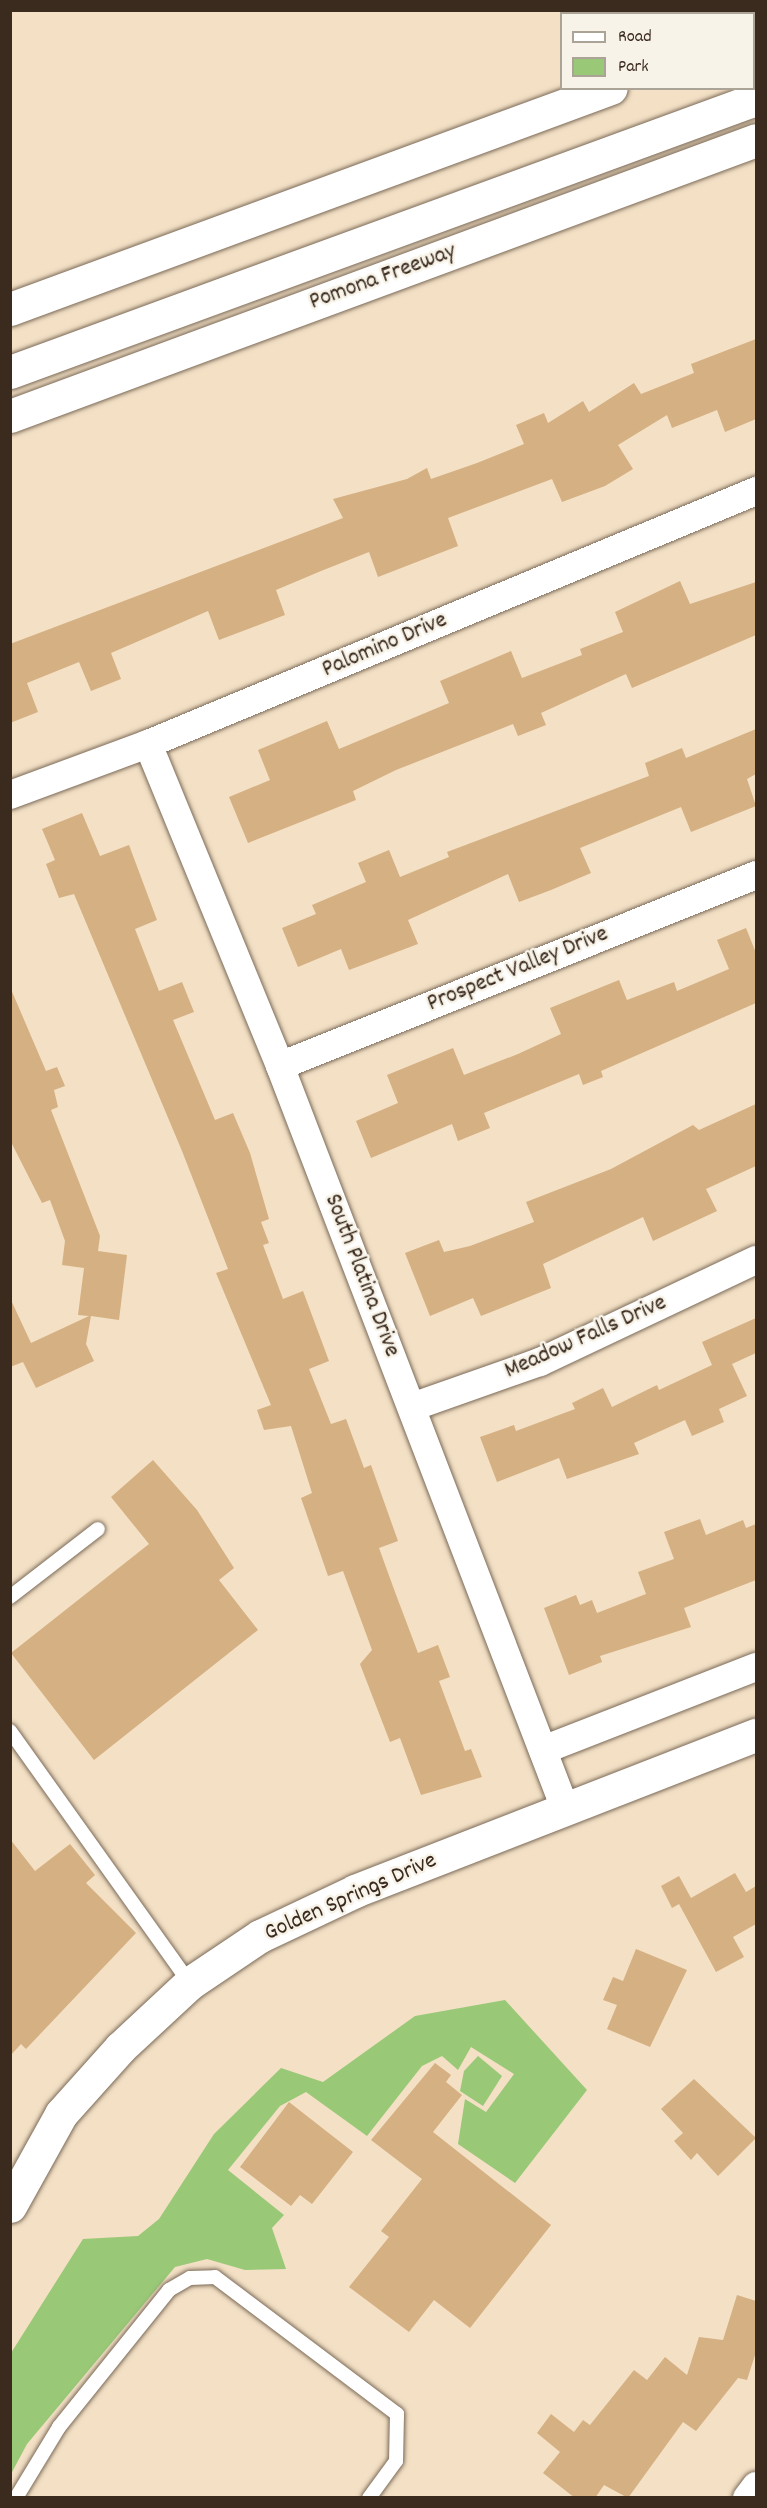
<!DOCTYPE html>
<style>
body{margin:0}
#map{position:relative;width:767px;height:2508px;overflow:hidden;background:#f3e0c5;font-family:Dekko,sans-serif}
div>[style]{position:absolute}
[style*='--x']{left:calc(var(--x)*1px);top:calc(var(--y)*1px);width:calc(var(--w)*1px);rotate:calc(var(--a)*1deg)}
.green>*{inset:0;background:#99c877}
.building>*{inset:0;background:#d5b082}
.roads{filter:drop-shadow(0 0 2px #7b6a58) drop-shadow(0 0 2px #7b6a58)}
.lane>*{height:14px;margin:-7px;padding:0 7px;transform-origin:7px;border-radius:7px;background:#fff}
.street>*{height:28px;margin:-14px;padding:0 14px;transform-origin:14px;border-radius:14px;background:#fff}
.secondary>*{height:33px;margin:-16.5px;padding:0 16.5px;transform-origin:16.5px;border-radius:16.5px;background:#fff}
.highway>*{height:33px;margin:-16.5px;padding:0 16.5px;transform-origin:16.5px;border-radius:16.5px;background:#fff}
span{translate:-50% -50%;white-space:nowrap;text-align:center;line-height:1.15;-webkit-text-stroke:5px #f7f3e8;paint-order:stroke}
.street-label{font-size:24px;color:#3b2a1e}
.frame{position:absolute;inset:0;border:12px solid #3b2a1e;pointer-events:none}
.legend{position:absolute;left:560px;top:12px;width:195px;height:78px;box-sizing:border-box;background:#f7f3e8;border:2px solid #aca397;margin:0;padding:8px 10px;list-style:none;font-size:18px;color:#3b2a1e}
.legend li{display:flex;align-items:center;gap:12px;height:30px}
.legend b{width:30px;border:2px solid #aca397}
</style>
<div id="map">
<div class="green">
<div style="clip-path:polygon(505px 2000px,587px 2090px,515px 2183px,458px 2144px,465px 2099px,486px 2112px,514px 2074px,471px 2047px,458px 2070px,442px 2056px,422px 2066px,367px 2136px,306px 2092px,280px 2106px,228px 2170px,284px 2215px,272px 2228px,286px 2269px,245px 2270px,207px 2259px,175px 2267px,27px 2444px,11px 2474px,11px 2353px,83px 2239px,138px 2236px,159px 2219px,214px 2134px,281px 2068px,323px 2082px,415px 2016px)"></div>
<div style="clip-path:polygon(478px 2056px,502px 2076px,483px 2106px,460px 2091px,464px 2071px)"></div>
</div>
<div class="building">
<div style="clip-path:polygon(756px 339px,756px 419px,725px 432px,717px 410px,672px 428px,667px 415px,618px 445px,633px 469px,605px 486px,562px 502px,552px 479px,448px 518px,458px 546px,378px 577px,369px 552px,321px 571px,276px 590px,285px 615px,219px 640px,208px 611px,111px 653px,121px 679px,91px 691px,79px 662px,27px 683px,38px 712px,10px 723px,10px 644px,343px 518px,333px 499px,407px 479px,427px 468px,431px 479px,477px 463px,524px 444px,516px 425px,544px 413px,548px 423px,583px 401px,589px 412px,634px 383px,641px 394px,694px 373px,691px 364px)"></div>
<div style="clip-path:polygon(680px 581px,690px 604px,756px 582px,756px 635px,632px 688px,626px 674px,541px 713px,546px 725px,518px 736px,513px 724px,396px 770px,353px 791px,356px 800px,248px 843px,229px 797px,270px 780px,258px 750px,327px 721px,339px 749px,449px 703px,440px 681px,511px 651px,522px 678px,582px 655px,580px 649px,623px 632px,615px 612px)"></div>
<div style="clip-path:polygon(756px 729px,756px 774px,747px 779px,756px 806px,691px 832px,681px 807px,580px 848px,591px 873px,551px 890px,519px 902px,508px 874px,408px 920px,418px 944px,349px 970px,341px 949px,298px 967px,282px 928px,316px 914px,312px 905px,366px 882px,358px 863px,389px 850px,400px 877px,449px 857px,447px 852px,649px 776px,645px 763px,682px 748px,686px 758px)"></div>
<div style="clip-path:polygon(82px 813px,100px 856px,129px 845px,157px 920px,135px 929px,159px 991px,182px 982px,194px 1012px,173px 1020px,215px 1120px,233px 1113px,250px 1153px,269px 1219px,261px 1222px,269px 1243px,263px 1245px,283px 1299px,303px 1291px,329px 1361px,309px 1369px,331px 1424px,346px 1419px,364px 1468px,371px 1465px,398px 1541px,379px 1548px,395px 1592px,418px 1653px,438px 1645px,450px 1677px,439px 1681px,465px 1751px,471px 1749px,482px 1777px,421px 1795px,400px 1738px,390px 1742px,360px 1664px,372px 1650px,343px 1571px,328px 1576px,301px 1498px,312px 1493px,291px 1426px,264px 1430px,257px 1410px,271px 1405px,216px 1273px,228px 1269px,182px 1151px,74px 894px,59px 898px,46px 864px,55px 860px,42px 829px)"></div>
<div style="clip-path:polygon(746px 928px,756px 953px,756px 1003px,601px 1071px,603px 1077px,583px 1085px,579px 1074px,484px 1113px,490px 1128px,458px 1141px,452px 1124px,371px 1158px,356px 1121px,398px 1103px,387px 1075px,453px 1048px,464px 1075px,518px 1054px,561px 1034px,550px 1008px,619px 980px,627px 1000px,674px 982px,677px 991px,729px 969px,717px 940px)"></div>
<div style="clip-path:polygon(10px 987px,46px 1071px,57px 1067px,65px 1086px,54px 1090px,58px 1107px,51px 1110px,100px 1236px,98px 1251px,127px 1255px,119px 1320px,91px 1316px,86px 1344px,94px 1361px,36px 1388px,23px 1362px,10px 1367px,10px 1298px,31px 1343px,89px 1316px,78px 1315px,84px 1268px,62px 1265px,65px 1241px,50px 1200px,42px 1203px,10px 1140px)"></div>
<div style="clip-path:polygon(756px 1104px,756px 1166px,706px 1189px,717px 1211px,653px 1241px,643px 1217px,543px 1264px,551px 1288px,481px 1316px,473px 1298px,430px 1316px,405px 1253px,439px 1240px,444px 1252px,470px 1246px,534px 1222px,526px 1202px,611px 1169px,693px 1125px,699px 1130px)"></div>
<div style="clip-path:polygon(756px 1318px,756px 1353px,732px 1364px,747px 1396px,719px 1409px,724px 1422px,692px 1436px,685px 1420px,634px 1443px,639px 1454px,567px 1479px,559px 1458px,497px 1482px,480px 1437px,514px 1425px,516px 1431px,575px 1409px,572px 1403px,603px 1388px,612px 1407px,657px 1385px,659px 1390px,712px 1365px,702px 1342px)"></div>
<div style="clip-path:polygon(153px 1460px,197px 1510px,234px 1568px,219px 1580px,258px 1630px,94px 1760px,11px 1653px,149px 1544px,111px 1497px)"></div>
<div style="clip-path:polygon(700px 1519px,706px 1535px,743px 1520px,746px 1528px,756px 1524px,756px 1580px,684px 1608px,691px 1627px,600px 1656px,602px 1662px,569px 1675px,544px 1608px,576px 1595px,580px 1605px,592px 1600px,597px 1613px,646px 1594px,638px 1572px,674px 1559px,664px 1532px)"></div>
<div style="clip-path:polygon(10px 1839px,35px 1871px,70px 1844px,95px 1875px,86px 1883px,136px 1933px,26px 2049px,21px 2044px,10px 2056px)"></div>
<div style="clip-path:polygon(735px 1873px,746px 1892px,756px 1886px,756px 1924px,733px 1937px,744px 1957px,716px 1972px,679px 1904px,672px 1908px,661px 1886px,679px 1876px,691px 1898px)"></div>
<div style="clip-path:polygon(636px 1949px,687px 1970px,650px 2047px,607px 2029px,617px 2005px,603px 2000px,613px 1977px,623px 1981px)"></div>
<div style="clip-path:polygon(435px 2063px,451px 2075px,446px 2082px,462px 2095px,433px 2132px,551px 2225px,470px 2328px,434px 2300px,409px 2332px,349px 2287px,389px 2237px,381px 2231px,422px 2179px,371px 2140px)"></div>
<div style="clip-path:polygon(694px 2079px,756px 2138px,718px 2176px,697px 2153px,691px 2160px,674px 2141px,683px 2133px,661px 2109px)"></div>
<div style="clip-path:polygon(289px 2102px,353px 2152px,312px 2204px,300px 2195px,291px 2206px,240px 2167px)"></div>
<div style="clip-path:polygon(737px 2295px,756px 2301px,756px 2352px,747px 2380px,738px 2378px,696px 2431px,683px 2422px,628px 2498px,604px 2485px,595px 2498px,575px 2498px,543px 2473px,560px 2452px,537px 2433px,551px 2414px,574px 2432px,583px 2420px,590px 2425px,634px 2370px,647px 2380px,665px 2357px,687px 2375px,699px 2337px,723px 2340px)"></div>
</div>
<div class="roads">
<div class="lane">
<div style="--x:10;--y:1597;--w:111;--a:-37.7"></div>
<div style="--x:10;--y:1731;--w:310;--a:54.5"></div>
<div style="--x:16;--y:2498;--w:83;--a:-58.8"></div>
<div style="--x:59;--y:2427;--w:176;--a:-51.2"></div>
<div style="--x:169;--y:2290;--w:24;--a:-30"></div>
<div style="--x:190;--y:2278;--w:25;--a:-2"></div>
<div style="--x:215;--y:2277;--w:228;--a:37"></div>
<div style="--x:397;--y:2414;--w:47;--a:91.2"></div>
<div style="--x:396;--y:2461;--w:46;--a:126.1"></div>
</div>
<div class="street">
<div style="--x:148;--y:744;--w:348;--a:67.7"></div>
<div style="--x:280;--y:1066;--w:798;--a:69"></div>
<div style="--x:10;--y:795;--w:147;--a:-20.3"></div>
<div style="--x:148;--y:744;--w:659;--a:-22.59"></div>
<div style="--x:280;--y:1066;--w:513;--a:-21.86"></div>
<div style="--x:412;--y:1407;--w:136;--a:-19.4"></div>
<div style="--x:540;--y:1362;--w:239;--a:-25.3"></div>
<div style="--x:543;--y:1750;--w:229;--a:-21.3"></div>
<div style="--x:747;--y:2498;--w:15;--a:-53"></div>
</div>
<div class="secondary">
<div style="--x:10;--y:2206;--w:105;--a:-61"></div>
<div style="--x:61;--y:2114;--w:89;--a:-48.2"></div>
<div style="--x:120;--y:2048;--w:96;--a:-42.9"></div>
<div style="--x:190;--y:1983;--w:84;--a:-33.9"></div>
<div style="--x:260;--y:1936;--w:105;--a:-25.3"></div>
<div style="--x:355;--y:1891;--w:430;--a:-21.3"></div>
</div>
<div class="highway">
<div style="--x:754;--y:37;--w:2;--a:-27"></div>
<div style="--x:10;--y:309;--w:640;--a:-20.19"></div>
<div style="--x:10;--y:372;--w:794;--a:-20.1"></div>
<div style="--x:10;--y:416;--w:795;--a:-20.3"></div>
</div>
</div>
<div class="street-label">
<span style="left:383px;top:278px;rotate:-20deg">Pomona Freeway</span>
<span style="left:385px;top:646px;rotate:-23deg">Palomino Drive</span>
<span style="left:518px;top:970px;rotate:-22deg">Prospect Valley Drive</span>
<span style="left:361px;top:1276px;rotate:69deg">South Platina Drive</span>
<span style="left:586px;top:1338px;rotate:-24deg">Meadow Falls Drive</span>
<span style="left:351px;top:1898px;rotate:-24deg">Golden Springs Drive</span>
</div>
<div class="frame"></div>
<ul class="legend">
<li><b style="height:8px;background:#fff"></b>Road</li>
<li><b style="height:16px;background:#99c877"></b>Park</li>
</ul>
</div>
